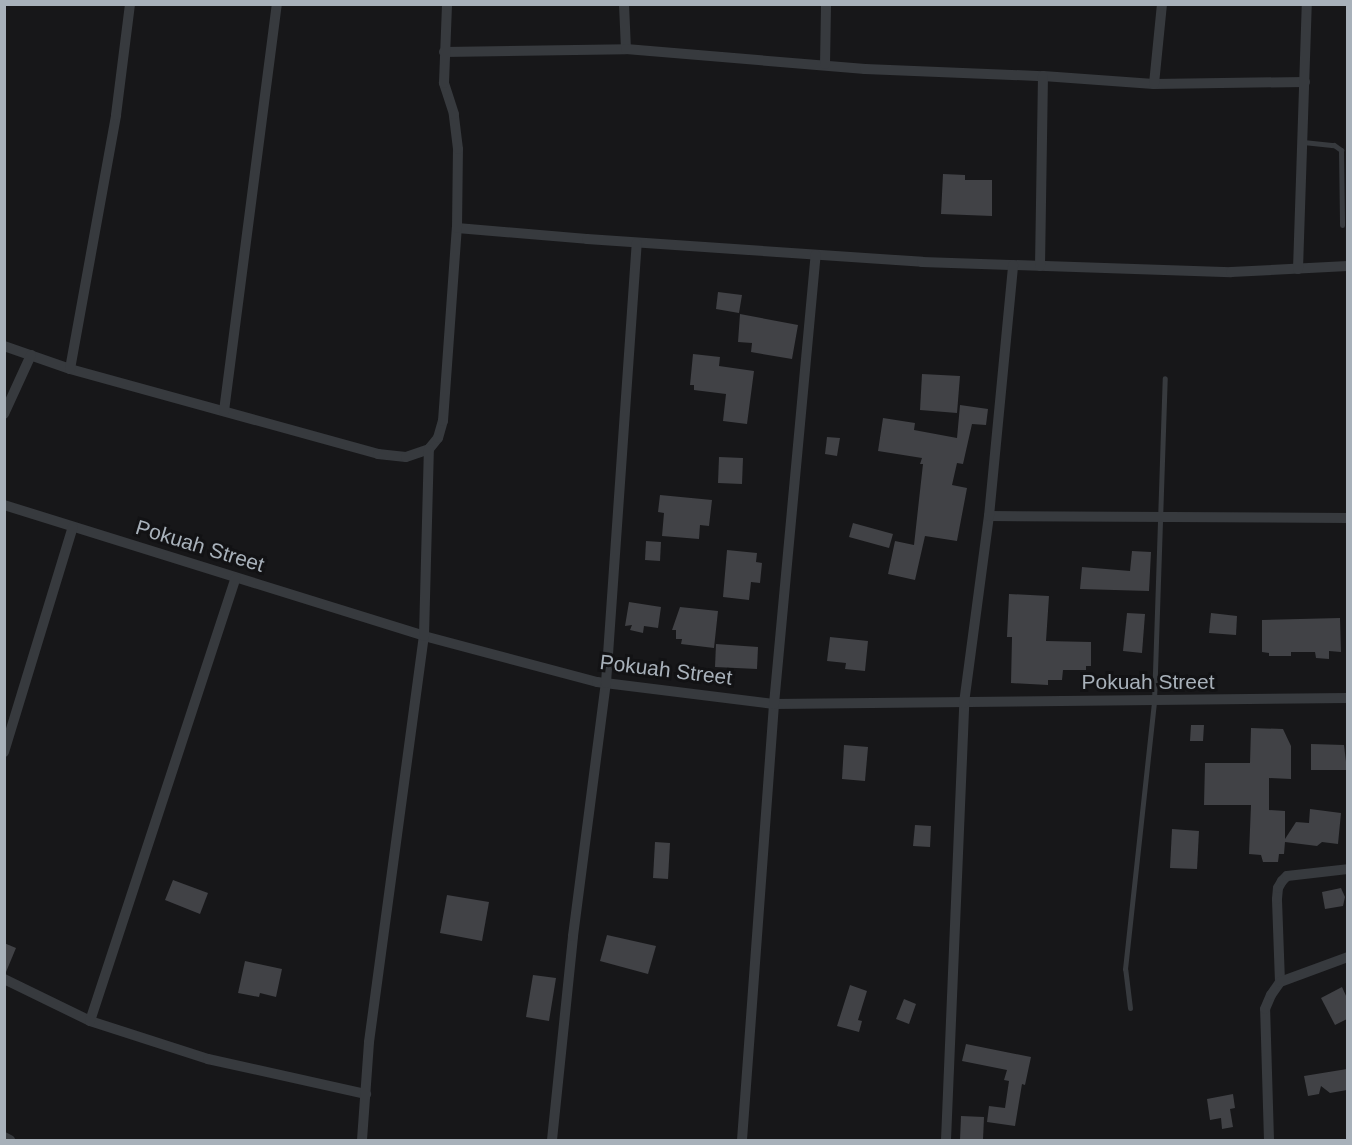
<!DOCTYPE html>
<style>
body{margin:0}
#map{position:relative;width:1352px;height:1145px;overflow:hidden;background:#171719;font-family:Arial,sans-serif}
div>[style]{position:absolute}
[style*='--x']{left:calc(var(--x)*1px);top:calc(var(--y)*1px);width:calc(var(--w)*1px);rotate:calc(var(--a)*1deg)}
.building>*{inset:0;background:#414246}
.lane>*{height:5px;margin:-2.5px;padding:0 2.5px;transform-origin:2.5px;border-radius:2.5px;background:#373a3e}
.street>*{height:10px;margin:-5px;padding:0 5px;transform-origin:5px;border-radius:5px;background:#373a3e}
span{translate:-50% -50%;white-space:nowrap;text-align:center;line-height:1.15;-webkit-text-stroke:6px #121214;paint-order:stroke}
.street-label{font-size:21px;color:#a8b1ba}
.frame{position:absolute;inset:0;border:6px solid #a8b1ba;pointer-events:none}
</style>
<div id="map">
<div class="building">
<div style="clip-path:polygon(943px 174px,965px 175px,965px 180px,992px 180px,992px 216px,941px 214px)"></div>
<div style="clip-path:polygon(718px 292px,742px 295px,739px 313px,716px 309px)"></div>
<div style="clip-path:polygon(740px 314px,798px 325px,792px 359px,751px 352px,752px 343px,738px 342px)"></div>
<div style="clip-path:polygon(693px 354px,720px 357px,719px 366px,754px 371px,747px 424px,723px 421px,726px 394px,694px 390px,694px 385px,690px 385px)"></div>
<div style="clip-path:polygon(922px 374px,960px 376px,957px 413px,920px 410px)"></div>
<div style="clip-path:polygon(960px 405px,988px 409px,986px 425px,972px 424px,963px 464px,957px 463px,952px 485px,967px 488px,957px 541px,925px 536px,915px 580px,888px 574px,895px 541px,914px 545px,923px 464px,920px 464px,922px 458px,878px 451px,883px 418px,915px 423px,914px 430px,957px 438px)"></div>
<div style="clip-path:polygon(827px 437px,840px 438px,837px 456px,825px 454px)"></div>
<div style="clip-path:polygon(719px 457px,743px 458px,742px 484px,718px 483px)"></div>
<div style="clip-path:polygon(660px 495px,712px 500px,709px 526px,700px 525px,699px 539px,662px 536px,664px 513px,658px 512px)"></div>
<div style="clip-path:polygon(853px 523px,893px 534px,889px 548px,849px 537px)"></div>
<div style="clip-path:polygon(646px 541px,661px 542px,660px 561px,645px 560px)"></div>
<div style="clip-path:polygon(727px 550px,757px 553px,756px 562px,762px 563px,760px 583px,751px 582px,749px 600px,723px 597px)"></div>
<div style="clip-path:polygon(1132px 551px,1151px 552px,1149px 591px,1080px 589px,1082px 567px,1130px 571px)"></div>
<div style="clip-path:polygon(1009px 594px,1049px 596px,1046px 641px,1091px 642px,1091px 666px,1086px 666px,1086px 670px,1063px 670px,1062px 680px,1048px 680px,1048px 685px,1011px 683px,1012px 637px,1007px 637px)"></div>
<div style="clip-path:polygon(629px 602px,661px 607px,658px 628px,644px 626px,643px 633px,630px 630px,632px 625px,625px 626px)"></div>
<div style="clip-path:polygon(680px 607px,718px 611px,714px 648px,681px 644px,682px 639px,676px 639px,676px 630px,672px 630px)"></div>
<div style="clip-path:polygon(1127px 613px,1145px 614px,1142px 653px,1123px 651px)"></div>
<div style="clip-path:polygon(1211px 613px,1237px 616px,1236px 635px,1209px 633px)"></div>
<div style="clip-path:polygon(1340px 618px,1341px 652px,1329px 651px,1329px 659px,1316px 658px,1315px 652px,1291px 652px,1291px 656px,1269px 656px,1269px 653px,1262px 652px,1262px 620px)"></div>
<div style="clip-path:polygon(830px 637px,868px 641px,865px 671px,845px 669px,846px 663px,827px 661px)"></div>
<div style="clip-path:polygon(716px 644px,758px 647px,757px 669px,715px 667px)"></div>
<div style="clip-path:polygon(1191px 725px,1204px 725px,1203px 741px,1190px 741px)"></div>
<div style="clip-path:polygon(1251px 728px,1283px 729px,1291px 746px,1291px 779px,1269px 778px,1269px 810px,1285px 811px,1285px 839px,1296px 822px,1309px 823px,1310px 809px,1341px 813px,1338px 844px,1322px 842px,1317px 846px,1285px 842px,1284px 854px,1279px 854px,1278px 862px,1263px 862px,1261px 855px,1249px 854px,1251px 805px,1204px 805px,1205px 763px,1250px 763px)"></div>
<div style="clip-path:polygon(1311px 744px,1344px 745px,1347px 770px,1311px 770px)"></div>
<div style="clip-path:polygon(844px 745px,868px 747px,865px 781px,842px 779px)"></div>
<div style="clip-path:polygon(915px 825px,931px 826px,930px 847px,913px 846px)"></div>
<div style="clip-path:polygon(1172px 829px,1199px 831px,1197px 869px,1170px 868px)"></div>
<div style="clip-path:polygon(655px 842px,670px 843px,668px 879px,653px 878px)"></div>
<div style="clip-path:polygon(173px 880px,208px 893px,200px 914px,165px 900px)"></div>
<div style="clip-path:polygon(1341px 888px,1345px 897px,1343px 906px,1325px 909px,1322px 892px)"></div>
<div style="clip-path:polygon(447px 895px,489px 902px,482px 941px,440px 933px)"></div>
<div style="clip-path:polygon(607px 935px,656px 946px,648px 974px,600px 961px)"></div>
<div style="clip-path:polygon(4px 943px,16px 948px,6px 972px,4px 972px)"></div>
<div style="clip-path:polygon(245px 961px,282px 969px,276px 997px,260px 993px,259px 997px,238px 993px)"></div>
<div style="clip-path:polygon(533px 975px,556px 978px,549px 1021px,526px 1017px)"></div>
<div style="clip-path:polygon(850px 985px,867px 991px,858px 1020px,862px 1021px,859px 1032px,837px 1026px)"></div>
<div style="clip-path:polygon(1342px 987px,1347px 998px,1347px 1019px,1335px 1025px,1321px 998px)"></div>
<div style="clip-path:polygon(904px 999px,916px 1004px,909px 1024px,896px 1019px)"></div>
<div style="clip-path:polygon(966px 1044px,1031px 1057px,1025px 1085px,1022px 1084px,1015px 1126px,987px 1122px,989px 1106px,1005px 1108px,1009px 1081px,1004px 1080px,1007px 1070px,962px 1061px)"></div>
<div style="clip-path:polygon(1347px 1069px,1347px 1090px,1330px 1093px,1321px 1086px,1319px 1094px,1308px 1096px,1304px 1076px)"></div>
<div style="clip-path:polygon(1233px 1094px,1235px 1108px,1230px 1109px,1233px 1127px,1222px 1129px,1221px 1118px,1210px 1120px,1207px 1099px)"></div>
<div style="clip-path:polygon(961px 1116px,984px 1117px,983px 1140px,960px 1140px)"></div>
</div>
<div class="lane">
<div style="--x:1303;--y:142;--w:31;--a:6"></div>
<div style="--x:1334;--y:145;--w:9;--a:36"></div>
<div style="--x:1341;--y:150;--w:75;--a:89.2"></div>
<div style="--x:1130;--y:1008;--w:39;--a:-97"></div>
<div style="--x:1125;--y:969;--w:269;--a:-83.8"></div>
<div style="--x:1154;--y:702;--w:324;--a:-88.1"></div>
</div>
<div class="street">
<div style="--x:624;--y:4;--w:45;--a:87.5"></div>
<div style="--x:444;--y:52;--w:182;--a:-0.9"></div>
<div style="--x:626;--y:49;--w:240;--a:4.8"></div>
<div style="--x:865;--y:69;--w:178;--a:2.3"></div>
<div style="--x:1043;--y:76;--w:111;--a:4.1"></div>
<div style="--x:1154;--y:84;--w:151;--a:-0.8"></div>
<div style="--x:825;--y:64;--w:60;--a:-89"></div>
<div style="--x:1154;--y:84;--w:80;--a:-84.3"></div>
<div style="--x:457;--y:228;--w:130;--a:4.8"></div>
<div style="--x:587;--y:239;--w:336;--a:3.9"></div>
<div style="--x:922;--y:262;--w:309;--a:1.9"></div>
<div style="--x:1231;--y:272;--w:117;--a:-2.9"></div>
<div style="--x:1040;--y:266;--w:190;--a:-89.1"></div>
<div style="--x:1298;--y:269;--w:265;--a:-88.1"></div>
<div style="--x:4;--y:346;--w:70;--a:19.2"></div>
<div style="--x:70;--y:369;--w:320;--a:15.4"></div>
<div style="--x:378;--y:454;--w:28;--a:6"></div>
<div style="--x:406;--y:457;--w:24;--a:-19"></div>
<div style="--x:429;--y:449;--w:14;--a:-51"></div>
<div style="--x:438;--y:438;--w:18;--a:-74"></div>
<div style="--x:443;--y:421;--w:194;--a:-85.9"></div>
<div style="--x:457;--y:228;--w:79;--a:-89.3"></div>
<div style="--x:458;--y:149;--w:35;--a:-97"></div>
<div style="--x:454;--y:114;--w:33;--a:-108"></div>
<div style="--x:444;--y:83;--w:79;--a:-87.8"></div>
<div style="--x:70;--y:369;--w:258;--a:-79.7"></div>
<div style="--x:116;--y:115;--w:112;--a:-82.8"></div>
<div style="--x:224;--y:411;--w:410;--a:-82.6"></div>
<div style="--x:4;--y:414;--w:65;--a:-65.4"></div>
<div style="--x:4;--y:505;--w:440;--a:17.3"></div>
<div style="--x:424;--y:636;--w:179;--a:14.9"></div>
<div style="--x:597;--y:682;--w:178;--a:7.1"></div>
<div style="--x:774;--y:704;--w:574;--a:-0.6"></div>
<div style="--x:989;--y:516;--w:359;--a:0.3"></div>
<div style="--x:4;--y:752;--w:235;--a:-73"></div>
<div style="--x:4;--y:979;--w:96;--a:26"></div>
<div style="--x:90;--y:1021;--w:124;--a:17.9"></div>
<div style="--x:208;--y:1059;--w:162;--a:12.5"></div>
<div style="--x:1280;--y:982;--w:83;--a:-92.1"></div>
<div style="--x:1277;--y:899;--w:11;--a:-85"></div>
<div style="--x:1278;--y:888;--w:8;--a:-60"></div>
<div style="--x:1282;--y:881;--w:7;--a:-45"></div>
<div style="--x:1287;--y:876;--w:61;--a:-6.5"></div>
<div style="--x:90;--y:1021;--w:466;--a:-71.8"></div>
<div style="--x:4;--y:1137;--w:7;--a:27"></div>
<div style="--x:362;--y:1140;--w:98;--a:-85.9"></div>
<div style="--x:369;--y:1042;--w:410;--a:-82.3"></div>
<div style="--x:424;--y:636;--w:187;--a:-88.5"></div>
<div style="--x:552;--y:1140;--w:205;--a:-84.1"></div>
<div style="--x:573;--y:936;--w:255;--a:-82.6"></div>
<div style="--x:606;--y:683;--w:441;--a:-86"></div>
<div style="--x:742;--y:1140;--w:437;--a:-85.8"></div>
<div style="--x:774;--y:704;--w:451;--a:-84.7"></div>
<div style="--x:946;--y:1140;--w:437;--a:-87.6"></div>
<div style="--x:964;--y:703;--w:189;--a:-82.4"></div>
<div style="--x:989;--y:516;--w:252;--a:-84.5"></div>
<div style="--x:1269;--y:1140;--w:131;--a:-91.7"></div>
<div style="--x:1265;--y:1009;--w:15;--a:-67"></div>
<div style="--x:1271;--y:995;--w:16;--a:-55"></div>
<div style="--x:1280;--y:982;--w:72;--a:-20.2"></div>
</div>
<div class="street-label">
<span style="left:200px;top:546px;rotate:17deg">Pokuah Street</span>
<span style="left:666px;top:670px;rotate:7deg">Pokuah Street</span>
<span style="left:1148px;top:682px">Pokuah Street</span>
</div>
<div class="frame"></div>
</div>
